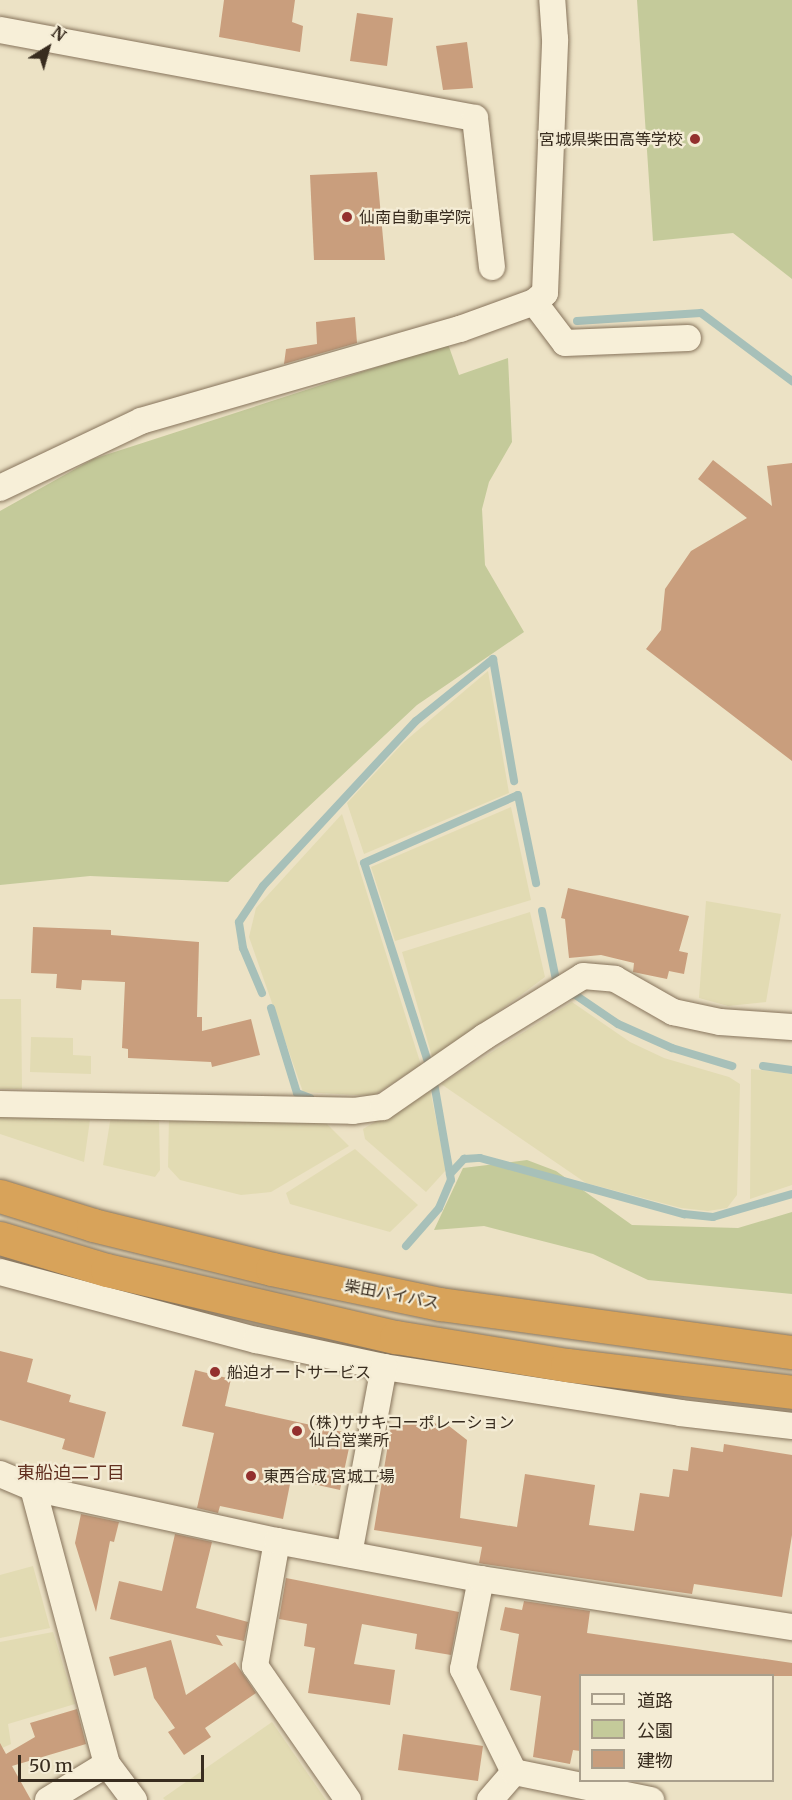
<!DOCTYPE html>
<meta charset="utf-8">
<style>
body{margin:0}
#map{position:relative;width:792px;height:1800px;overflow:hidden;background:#ece2c5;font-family:Merriweather,"Noto Sans JP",serif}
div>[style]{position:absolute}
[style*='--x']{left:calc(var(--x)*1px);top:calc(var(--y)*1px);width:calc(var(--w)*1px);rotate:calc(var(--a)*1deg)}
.farmland>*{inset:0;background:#e2dbb3}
.green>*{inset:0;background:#c4ca9a}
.stream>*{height:8px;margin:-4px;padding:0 4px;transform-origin:4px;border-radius:4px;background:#a7c0b9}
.building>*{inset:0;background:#c99e7d}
.roads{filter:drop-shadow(0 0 2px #87745c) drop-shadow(0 0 2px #87745c)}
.minor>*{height:26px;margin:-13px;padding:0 13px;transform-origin:13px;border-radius:13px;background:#f7efd8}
.highway>*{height:33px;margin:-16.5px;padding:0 16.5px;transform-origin:16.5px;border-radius:16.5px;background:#d8a35a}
.dots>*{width:16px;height:16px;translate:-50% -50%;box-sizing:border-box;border:3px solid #f4ecd5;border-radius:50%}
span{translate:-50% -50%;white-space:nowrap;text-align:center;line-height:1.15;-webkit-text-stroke:4.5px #f4ecd5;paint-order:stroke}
.poi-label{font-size:16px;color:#382c1f}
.right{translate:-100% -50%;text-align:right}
.left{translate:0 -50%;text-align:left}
.street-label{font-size:16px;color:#382c1f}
.neighbourhood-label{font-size:18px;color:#623020}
.legend{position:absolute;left:579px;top:1674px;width:195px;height:108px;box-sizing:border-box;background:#f4ecd5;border:2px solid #a99f8c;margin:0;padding:8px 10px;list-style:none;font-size:18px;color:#382c1f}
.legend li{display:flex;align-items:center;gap:12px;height:30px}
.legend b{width:30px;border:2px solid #a99f8c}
.north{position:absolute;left:18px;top:18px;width:60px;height:60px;-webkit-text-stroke:4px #f4ecd5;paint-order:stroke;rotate:37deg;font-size:16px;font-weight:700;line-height:24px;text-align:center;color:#382c1f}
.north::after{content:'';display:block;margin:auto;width:21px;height:27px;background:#382c1f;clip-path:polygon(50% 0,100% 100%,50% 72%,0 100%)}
.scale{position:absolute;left:18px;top:1755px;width:186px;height:27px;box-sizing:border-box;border:3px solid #382c1f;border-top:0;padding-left:8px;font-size:18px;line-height:21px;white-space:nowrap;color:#382c1f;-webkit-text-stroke:4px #f4ecd5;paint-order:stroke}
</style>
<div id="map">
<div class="farmland">
<div style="clip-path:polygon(488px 671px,509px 793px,364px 854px,347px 803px,404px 742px)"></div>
<div style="clip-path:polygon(511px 807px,531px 900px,395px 941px,371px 867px)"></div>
<div style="clip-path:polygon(342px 814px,421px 1065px,373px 1096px,303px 1092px,249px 937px,256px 908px)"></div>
<div style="clip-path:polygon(706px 901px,781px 914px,766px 1002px,728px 1006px,699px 998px)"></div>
<div style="clip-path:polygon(530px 912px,545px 977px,433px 1060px,402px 952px)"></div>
<div style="clip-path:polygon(0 999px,21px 999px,22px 1089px,0 1089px)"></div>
<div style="clip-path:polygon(572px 1002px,630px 1042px,664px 1058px,729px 1077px,740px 1084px,737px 1195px,727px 1208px,708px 1211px,681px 1208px,586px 1183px,441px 1084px)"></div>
<div style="clip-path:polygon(31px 1037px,73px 1038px,73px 1055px,91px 1056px,91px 1074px,30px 1072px)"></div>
<div style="clip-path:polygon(751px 1069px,792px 1074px,792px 1185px,750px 1199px)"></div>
<div style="clip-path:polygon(430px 1089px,446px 1170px,426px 1192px,365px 1139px,363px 1129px)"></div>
<div style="clip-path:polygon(0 1116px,90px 1120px,84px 1162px,0 1134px)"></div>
<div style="clip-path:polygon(111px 1116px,159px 1118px,160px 1170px,155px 1177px,103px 1165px)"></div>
<div style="clip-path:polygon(169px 1117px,326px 1123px,349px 1146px,271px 1192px,241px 1195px,180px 1180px,168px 1167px)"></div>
<div style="clip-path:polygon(355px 1149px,418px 1205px,390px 1232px,290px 1204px,286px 1193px)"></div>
<div style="clip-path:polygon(33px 1566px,50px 1628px,0 1638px,0 1575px)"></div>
<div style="clip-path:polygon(53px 1632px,75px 1704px,8px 1724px,11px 1744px,0 1749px,0 1642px)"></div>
<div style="clip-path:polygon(272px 1722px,326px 1800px,165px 1800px,163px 1798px)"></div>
</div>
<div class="green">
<div style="clip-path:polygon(637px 0,792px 0,792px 279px,733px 233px,653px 241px)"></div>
<div style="clip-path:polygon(448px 344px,459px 375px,508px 358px,512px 442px,489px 482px,482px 509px,485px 565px,524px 632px,417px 705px,228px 882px,90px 876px,0 885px,0 511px,93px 459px)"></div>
<div style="clip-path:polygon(527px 1160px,556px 1171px,632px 1225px,738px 1228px,792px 1212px,792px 1294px,648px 1280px,593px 1254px,484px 1226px,434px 1230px,463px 1168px)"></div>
</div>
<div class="stream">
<div style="--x:577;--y:321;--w:124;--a:-3.7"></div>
<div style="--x:701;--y:313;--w:114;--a:36.8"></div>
<div style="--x:542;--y:911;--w:70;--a:78.5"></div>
<div style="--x:262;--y:993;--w:49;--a:-112.9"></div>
<div style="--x:243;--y:948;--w:26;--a:-99"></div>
<div style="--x:239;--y:922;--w:43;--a:-56.3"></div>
<div style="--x:263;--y:886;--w:225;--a:-47.2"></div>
<div style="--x:416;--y:721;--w:99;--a:-38.8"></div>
<div style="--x:493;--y:659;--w:124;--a:80.2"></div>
<div style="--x:568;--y:996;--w:6;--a:-18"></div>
<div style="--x:574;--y:994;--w:53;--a:34.3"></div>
<div style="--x:618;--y:1024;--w:59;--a:24"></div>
<div style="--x:672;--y:1048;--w:63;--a:16.7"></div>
<div style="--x:271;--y:1008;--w:89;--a:73"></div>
<div style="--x:297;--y:1093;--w:14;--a:21"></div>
<div style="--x:763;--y:1066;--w:29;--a:8"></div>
<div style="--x:425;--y:1068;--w:5;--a:-37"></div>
<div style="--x:429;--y:1065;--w:212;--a:-107.8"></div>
<div style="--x:364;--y:863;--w:168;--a:-23.8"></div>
<div style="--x:518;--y:795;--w:90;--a:78.4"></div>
<div style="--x:450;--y:1174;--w:21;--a:-47"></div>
<div style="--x:464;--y:1159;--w:16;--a:-4"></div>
<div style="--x:480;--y:1158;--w:212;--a:15.4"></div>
<div style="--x:684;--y:1214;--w:29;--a:6"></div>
<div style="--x:713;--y:1217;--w:82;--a:-16.2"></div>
<div style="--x:406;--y:1246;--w:50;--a:-49"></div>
<div style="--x:439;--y:1208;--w:30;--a:-67"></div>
<div style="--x:451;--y:1180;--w:98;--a:-99.9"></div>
</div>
<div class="building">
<div style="clip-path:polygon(224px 0,295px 0,292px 22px,303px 26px,300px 52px,219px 37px)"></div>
<div style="clip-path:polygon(357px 13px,393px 18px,387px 66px,350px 61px)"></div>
<div style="clip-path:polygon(467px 42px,473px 88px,443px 90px,436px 46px)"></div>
<div style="clip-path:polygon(377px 172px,385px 260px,314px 260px,310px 175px)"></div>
<div style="clip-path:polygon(355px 317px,357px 343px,284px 364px,286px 349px,317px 344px,316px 322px)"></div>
<div style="clip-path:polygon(713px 460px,772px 506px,767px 466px,792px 463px,792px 761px,646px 649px,661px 630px,665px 589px,691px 551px,747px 518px,698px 479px)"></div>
<div style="clip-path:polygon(568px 888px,689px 916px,679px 951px,688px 953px,684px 974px,669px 971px,667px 979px,633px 972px,634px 963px,601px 955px,569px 958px,565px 919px,561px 918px)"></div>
<div style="clip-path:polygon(33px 927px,111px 930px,111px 935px,199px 942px,197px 1017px,202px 1017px,202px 1031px,251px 1019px,260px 1055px,212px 1067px,211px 1062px,128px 1058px,128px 1049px,122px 1048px,125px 982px,82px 980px,81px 990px,56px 988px,57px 974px,31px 973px)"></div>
<div style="clip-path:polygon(0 1351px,33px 1359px,27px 1382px,71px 1395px,69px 1402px,106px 1412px,94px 1458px,62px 1449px,65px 1439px,0 1420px)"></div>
<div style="clip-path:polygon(195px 1370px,231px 1379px,225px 1406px,352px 1434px,340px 1490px,291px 1479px,283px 1519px,220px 1506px,218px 1513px,197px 1508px,214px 1433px,182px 1426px)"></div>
<div style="clip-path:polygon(410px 1419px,449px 1426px,467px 1440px,460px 1518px,517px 1527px,525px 1474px,595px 1485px,589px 1525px,634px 1531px,640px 1493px,669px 1497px,673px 1469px,688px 1471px,691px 1447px,723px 1452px,724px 1444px,792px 1455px,792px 1535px,782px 1597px,694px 1584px,692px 1594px,484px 1564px,479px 1563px,482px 1547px,374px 1530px,391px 1426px)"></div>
<div style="clip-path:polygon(81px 1514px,119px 1522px,114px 1542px,110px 1541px,96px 1612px,75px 1543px)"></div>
<div style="clip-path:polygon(175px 1534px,212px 1542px,196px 1608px,248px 1622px,244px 1641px,216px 1635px,223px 1646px,110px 1619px,119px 1581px,162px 1591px)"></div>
<div style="clip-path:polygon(286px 1578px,459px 1612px,451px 1655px,415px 1649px,417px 1634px,362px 1624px,354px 1664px,395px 1670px,390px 1705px,308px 1693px,315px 1648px,304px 1646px,307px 1624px,279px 1619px)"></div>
<div style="clip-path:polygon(524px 1601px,590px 1611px,587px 1633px,792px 1663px,792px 1676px,580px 1676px,580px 1751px,573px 1750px,570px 1764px,533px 1757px,541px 1696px,510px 1690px,519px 1634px,500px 1630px,505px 1607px,522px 1610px)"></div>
<div style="clip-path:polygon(171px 1640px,186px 1695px,235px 1662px,256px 1693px,205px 1728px,211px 1737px,184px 1755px,168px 1732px,175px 1728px,154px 1698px,146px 1667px,114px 1676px,109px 1657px)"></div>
<div style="clip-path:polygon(77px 1709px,86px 1744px,12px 1766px,31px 1800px,0 1800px,0 1743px,6px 1754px,35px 1737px,30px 1723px)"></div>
<div style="clip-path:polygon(403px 1734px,483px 1746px,478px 1781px,398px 1770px)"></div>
</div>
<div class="roads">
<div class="minor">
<div style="--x:0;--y:30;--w:483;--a:10.5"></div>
<div style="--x:475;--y:118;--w:150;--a:83.5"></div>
<div style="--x:534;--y:302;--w:51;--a:52.9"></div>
<div style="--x:565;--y:343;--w:123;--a:-2.3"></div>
<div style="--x:0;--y:488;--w:156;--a:-25.4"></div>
<div style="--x:141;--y:421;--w:332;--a:-16.1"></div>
<div style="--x:460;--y:329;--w:79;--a:-20"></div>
<div style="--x:534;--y:302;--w:14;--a:-39"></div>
<div style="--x:545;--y:293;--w:254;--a:-87.7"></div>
<div style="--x:555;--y:39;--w:39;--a:-94"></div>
<div style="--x:0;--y:1104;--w:353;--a:1.1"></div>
<div style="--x:353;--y:1111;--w:30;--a:-8"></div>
<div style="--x:383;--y:1107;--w:123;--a:-34.7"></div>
<div style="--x:484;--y:1037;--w:116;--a:-31.6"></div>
<div style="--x:583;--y:976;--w:32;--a:5"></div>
<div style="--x:615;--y:979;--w:67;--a:29.6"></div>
<div style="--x:673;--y:1012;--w:48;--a:12"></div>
<div style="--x:720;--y:1022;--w:72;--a:4"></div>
<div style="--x:0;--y:1272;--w:265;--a:14.9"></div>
<div style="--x:256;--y:1340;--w:131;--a:11.9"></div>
<div style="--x:384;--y:1367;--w:300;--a:8.8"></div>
<div style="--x:680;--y:1413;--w:113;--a:6.6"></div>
<div style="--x:0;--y:1474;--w:36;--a:23"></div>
<div style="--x:33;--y:1488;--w:286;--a:75"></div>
<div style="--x:107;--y:1764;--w:45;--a:53.1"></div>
<div style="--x:33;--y:1488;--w:250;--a:12.3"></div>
<div style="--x:277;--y:1541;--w:127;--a:100"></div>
<div style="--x:255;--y:1666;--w:163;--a:55.2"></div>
<div style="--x:277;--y:1541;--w:208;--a:10.6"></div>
<div style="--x:481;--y:1579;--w:92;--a:101.3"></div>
<div style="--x:463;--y:1669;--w:115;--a:63.7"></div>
<div style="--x:349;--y:1554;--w:190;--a:-79.4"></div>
<div style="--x:481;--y:1579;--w:315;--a:8.8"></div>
<div style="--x:48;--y:1800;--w:69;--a:-31.4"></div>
<div style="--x:490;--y:1800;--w:37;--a:-49"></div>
<div style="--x:514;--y:1772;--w:140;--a:11.6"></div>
</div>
<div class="highway">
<div style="--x:0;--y:1196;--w:97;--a:17.3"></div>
<div style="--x:93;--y:1225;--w:184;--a:13.8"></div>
<div style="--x:272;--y:1269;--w:172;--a:11.8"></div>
<div style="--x:440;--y:1304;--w:355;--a:7.8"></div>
<div style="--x:0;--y:1238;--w:112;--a:16.7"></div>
<div style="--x:107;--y:1270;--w:297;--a:13.1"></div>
<div style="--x:396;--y:1337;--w:173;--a:9.3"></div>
<div style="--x:567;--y:1365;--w:227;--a:6.8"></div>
</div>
</div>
<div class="dots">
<div style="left:695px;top:139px;background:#93302e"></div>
<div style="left:347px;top:217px;background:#93302e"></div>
<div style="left:215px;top:1372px;background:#93302e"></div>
<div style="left:297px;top:1431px;background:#93302e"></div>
<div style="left:251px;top:1476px;background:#93302e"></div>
</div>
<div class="poi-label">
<span class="right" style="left:683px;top:139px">宮城県柴田高等学校</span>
<span class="left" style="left:359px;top:217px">仙南自動車学院</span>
<span class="left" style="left:227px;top:1372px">船迫オートサービス</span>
<span class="left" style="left:309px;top:1431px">(株)ササキコーポレーション<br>仙台営業所</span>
<span class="left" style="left:263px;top:1476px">東西合成 宮城工場</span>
</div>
<div class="street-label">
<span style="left:392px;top:1294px;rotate:11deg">柴田バイパス</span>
</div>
<div class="neighbourhood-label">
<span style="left:71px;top:1473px">東船迫二丁目</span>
</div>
<ul class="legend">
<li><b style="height:8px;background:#f7efd8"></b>道路</li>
<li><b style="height:16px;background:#c4ca9a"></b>公園</li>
<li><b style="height:16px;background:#c99e7d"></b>建物</li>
</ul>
<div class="north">N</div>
<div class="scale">50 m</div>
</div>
